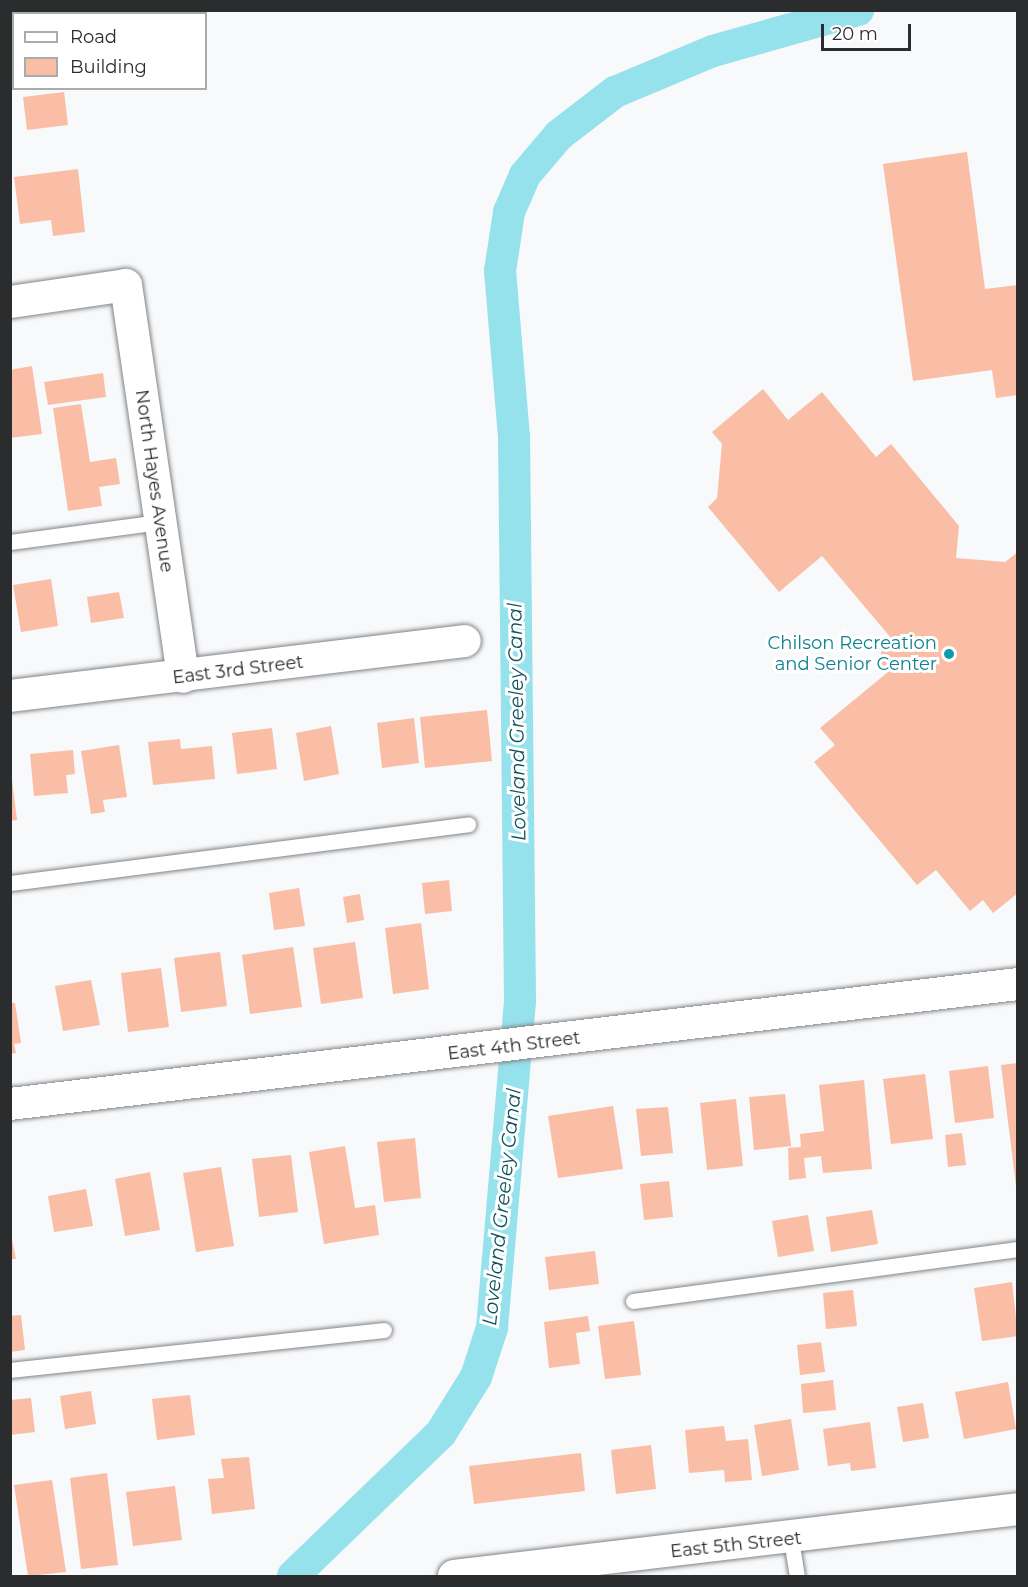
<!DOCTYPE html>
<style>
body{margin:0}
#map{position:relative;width:1028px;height:1587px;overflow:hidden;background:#f7f9fb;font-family:Montserrat,sans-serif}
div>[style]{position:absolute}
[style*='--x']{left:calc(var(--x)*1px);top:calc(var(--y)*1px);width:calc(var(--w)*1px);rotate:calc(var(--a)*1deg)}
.canal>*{height:32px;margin:-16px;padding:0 16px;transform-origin:16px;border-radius:16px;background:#95e1ec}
.building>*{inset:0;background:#f9bea5}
.roads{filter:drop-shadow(0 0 2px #838486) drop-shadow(0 0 2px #838486)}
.lane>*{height:15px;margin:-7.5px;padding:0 7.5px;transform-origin:7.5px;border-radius:7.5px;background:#fff}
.street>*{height:32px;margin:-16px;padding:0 16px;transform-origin:16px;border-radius:16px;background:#fff}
.dots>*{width:16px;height:16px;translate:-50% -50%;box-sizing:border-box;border:3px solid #fff;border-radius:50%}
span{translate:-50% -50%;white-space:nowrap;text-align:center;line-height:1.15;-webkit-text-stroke:6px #fff;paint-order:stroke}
.street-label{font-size:18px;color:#2b2c2d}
.culture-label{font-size:18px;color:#0d838f}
.right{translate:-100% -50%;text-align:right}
.water-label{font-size:20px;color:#0f525a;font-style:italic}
.frame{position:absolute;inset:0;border:12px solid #2b2c2d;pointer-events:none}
.legend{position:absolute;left:12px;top:12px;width:195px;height:78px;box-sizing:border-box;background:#fff;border:2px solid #aaabab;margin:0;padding:8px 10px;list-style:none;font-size:18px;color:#2b2c2d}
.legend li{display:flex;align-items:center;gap:12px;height:30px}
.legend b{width:30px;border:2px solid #aaabab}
.scale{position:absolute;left:821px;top:24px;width:90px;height:27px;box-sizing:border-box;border:3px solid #2b2c2d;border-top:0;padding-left:8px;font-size:18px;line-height:21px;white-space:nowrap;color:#2b2c2d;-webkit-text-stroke:4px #fff;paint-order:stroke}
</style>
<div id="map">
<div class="canal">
<div style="--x:293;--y:1576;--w:206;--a:-44"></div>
<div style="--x:441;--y:1433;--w:66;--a:-58"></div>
<div style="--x:476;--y:1377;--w:52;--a:-71.9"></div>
<div style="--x:492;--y:1328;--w:330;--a:-85.1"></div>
<div style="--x:520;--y:999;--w:562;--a:-90.61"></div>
<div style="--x:514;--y:437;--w:167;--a:-94.8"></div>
<div style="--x:500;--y:271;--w:60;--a:-81.3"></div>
<div style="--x:509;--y:212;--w:40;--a:-66.6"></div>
<div style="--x:525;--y:175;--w:52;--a:-49.6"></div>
<div style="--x:559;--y:135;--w:71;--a:-37.5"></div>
<div style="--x:615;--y:92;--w:106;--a:-22.7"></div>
<div style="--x:713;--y:51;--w:151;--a:-15.8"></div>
</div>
<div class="building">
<div style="clip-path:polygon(64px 92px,68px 125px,27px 130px,23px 97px)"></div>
<div style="clip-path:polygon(967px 152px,985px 289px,1018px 285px,1018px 395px,996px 398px,992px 370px,913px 381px,883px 164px)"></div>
<div style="clip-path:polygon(78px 169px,85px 232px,53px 236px,51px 220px,20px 224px,14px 177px)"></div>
<div style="clip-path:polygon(32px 366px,42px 434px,10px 438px,10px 370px)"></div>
<div style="clip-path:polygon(103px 373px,106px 397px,48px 405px,44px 382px)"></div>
<div style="clip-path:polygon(763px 389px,788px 420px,822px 392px,876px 457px,891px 444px,959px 526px,956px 558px,1005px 562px,1018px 552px,1018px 893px,993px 913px,983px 900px,970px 911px,936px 870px,917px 885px,814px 762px,835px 745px,820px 728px,888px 672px,880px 663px,882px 645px,891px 638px,822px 556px,779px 592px,708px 507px,717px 498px,722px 444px,712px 432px)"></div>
<div style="clip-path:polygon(81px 404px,90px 462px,116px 458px,120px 484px,99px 487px,102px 506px,68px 511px,53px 408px)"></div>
<div style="clip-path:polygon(51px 579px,58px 626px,21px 632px,13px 585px)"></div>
<div style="clip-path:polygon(119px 592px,124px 618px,91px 623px,87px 597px)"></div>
<div style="clip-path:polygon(487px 710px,492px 761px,425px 768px,420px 717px)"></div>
<div style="clip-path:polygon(414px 718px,419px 763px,382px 768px,377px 723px)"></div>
<div style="clip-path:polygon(331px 726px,339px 774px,304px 781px,296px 733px)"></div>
<div style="clip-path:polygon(272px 728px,277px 769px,237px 774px,232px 733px)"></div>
<div style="clip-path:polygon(180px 739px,181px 749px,212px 746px,215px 779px,153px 785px,148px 742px)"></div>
<div style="clip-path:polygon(119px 745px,127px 797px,103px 800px,105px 812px,91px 814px,81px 751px)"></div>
<div style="clip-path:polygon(73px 750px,75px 774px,66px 775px,68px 793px,34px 796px,30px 754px)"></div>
<div style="clip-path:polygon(12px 780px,17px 820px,10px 821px,10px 781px)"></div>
<div style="clip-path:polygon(449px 880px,452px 911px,425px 914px,422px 883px)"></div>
<div style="clip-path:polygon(299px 888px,305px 926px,274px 930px,269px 893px)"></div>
<div style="clip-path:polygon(360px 894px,364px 920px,347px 923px,343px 897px)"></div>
<div style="clip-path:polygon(421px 923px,429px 989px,393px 994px,385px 928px)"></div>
<div style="clip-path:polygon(355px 942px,363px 998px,321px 1004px,313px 948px)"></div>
<div style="clip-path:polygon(293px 947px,302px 1007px,250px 1014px,242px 955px)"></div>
<div style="clip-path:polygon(220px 952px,227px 1006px,181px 1012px,174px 958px)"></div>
<div style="clip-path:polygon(161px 968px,169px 1027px,128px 1032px,121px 973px)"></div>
<div style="clip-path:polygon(91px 980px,100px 1025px,63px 1031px,55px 986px)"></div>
<div style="clip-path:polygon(10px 1003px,15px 1003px,21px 1043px,14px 1044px,16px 1053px,10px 1054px)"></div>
<div style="clip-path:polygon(1018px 1063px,1018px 1186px,1016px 1186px,1001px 1065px)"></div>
<div style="clip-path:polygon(988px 1066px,994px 1118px,955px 1123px,949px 1071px)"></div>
<div style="clip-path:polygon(925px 1074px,933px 1139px,891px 1144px,883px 1079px)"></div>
<div style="clip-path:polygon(864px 1080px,872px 1169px,823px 1173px,821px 1156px,804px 1158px,806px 1178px,789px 1180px,788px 1148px,801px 1147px,800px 1134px,824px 1131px,819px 1085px)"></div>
<div style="clip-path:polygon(785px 1094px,791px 1146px,754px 1150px,749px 1097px)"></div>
<div style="clip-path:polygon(736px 1099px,743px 1166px,707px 1170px,700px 1103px)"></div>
<div style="clip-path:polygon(613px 1106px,623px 1169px,558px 1178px,548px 1116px)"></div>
<div style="clip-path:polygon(668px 1107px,673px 1153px,641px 1156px,636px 1109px)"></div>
<div style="clip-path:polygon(962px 1133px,966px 1165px,948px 1167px,945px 1135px)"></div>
<div style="clip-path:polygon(415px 1138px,421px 1198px,384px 1202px,377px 1142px)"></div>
<div style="clip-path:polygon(345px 1146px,355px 1208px,375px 1205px,379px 1235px,324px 1244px,309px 1152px)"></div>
<div style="clip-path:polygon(291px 1155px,298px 1212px,259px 1217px,252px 1159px)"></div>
<div style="clip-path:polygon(221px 1167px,234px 1246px,196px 1252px,183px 1173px)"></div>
<div style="clip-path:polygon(150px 1172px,160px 1230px,125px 1236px,115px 1179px)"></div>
<div style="clip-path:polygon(669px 1181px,673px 1217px,644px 1220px,640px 1184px)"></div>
<div style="clip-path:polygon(86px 1189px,93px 1226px,54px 1232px,48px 1196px)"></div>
<div style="clip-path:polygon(872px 1210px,878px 1244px,831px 1252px,826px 1217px)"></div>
<div style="clip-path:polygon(808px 1215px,814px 1251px,778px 1257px,772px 1221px)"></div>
<div style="clip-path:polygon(10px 1231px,16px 1259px,10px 1259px)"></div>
<div style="clip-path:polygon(595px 1251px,599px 1284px,549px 1290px,545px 1257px)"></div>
<div style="clip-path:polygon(1012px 1282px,1018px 1336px,982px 1341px,974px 1288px)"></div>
<div style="clip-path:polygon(853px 1290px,857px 1326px,826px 1329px,823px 1293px)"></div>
<div style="clip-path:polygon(21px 1315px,25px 1350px,10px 1352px,10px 1316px)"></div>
<div style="clip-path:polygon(588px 1316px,590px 1331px,576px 1333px,580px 1364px,549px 1368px,544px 1322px)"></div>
<div style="clip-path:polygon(634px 1321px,641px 1375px,605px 1379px,598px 1326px)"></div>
<div style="clip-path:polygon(821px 1342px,825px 1372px,800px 1375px,797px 1345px)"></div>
<div style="clip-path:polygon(833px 1380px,836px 1410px,803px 1413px,801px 1384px)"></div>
<div style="clip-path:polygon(1008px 1382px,1016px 1429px,964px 1439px,955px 1392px)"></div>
<div style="clip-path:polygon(91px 1391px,96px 1424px,65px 1429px,60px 1396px)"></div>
<div style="clip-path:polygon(190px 1395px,195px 1435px,157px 1440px,152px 1399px)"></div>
<div style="clip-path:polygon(31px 1398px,35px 1432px,10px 1435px,10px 1400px)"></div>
<div style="clip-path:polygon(923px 1403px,929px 1438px,903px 1442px,897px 1407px)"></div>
<div style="clip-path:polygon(791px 1419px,799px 1470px,762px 1476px,754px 1425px)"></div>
<div style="clip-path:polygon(870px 1422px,876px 1468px,851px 1471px,850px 1463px,828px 1466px,823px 1429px)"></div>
<div style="clip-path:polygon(724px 1426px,726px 1441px,748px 1439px,752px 1480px,725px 1482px,724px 1470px,689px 1473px,685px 1430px)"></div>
<div style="clip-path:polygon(651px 1445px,656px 1489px,616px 1494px,611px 1450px)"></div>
<div style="clip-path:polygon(581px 1453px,585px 1491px,474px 1504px,469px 1466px)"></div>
<div style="clip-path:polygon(249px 1457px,255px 1509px,212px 1514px,208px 1479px,224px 1478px,221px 1459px)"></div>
<div style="clip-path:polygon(107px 1473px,118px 1565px,81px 1569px,70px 1478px)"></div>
<div style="clip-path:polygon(52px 1480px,66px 1572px,28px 1576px,14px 1485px)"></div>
<div style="clip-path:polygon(175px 1486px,182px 1540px,133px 1546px,126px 1492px)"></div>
</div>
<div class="roads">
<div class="lane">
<div style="--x:10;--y:76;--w:4;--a:-14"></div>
<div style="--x:10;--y:542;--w:151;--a:-7.6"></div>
<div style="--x:10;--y:883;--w:462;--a:-7.3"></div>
<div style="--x:633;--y:1301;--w:388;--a:-7.7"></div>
<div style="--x:10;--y:1370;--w:376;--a:-6.1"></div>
<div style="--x:791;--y:1539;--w:37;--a:81"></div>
</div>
<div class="street">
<div style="--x:10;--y:302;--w:117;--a:-8.3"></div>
<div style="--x:126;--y:285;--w:396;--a:81.7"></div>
<div style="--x:10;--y:696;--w:458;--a:-6.9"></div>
<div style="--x:10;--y:1104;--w:1015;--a:-6.79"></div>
<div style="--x:454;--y:1576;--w:568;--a:-6.77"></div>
</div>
</div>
<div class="dots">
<div style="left:949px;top:654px;background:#0f9aa8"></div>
</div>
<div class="street-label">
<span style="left:154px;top:481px;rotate:82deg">North Hayes Avenue</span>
<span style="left:238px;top:670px;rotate:-7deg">East 3rd Street</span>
<span style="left:514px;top:1046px;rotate:-7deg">East 4th Street</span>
<span style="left:736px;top:1545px;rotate:-6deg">East 5th Street</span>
</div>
<div class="culture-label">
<span class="right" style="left:937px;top:654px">Chilson Recreation<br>and Senior Center</span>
</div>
<div class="water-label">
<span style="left:517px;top:722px;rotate:-91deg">Loveland Greeley Canal</span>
<span style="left:502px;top:1207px;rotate:-84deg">Loveland Greeley Canal</span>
</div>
<div class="frame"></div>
<ul class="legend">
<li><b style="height:8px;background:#fff"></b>Road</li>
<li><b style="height:16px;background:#f9bea5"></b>Building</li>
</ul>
<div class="scale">20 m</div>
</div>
